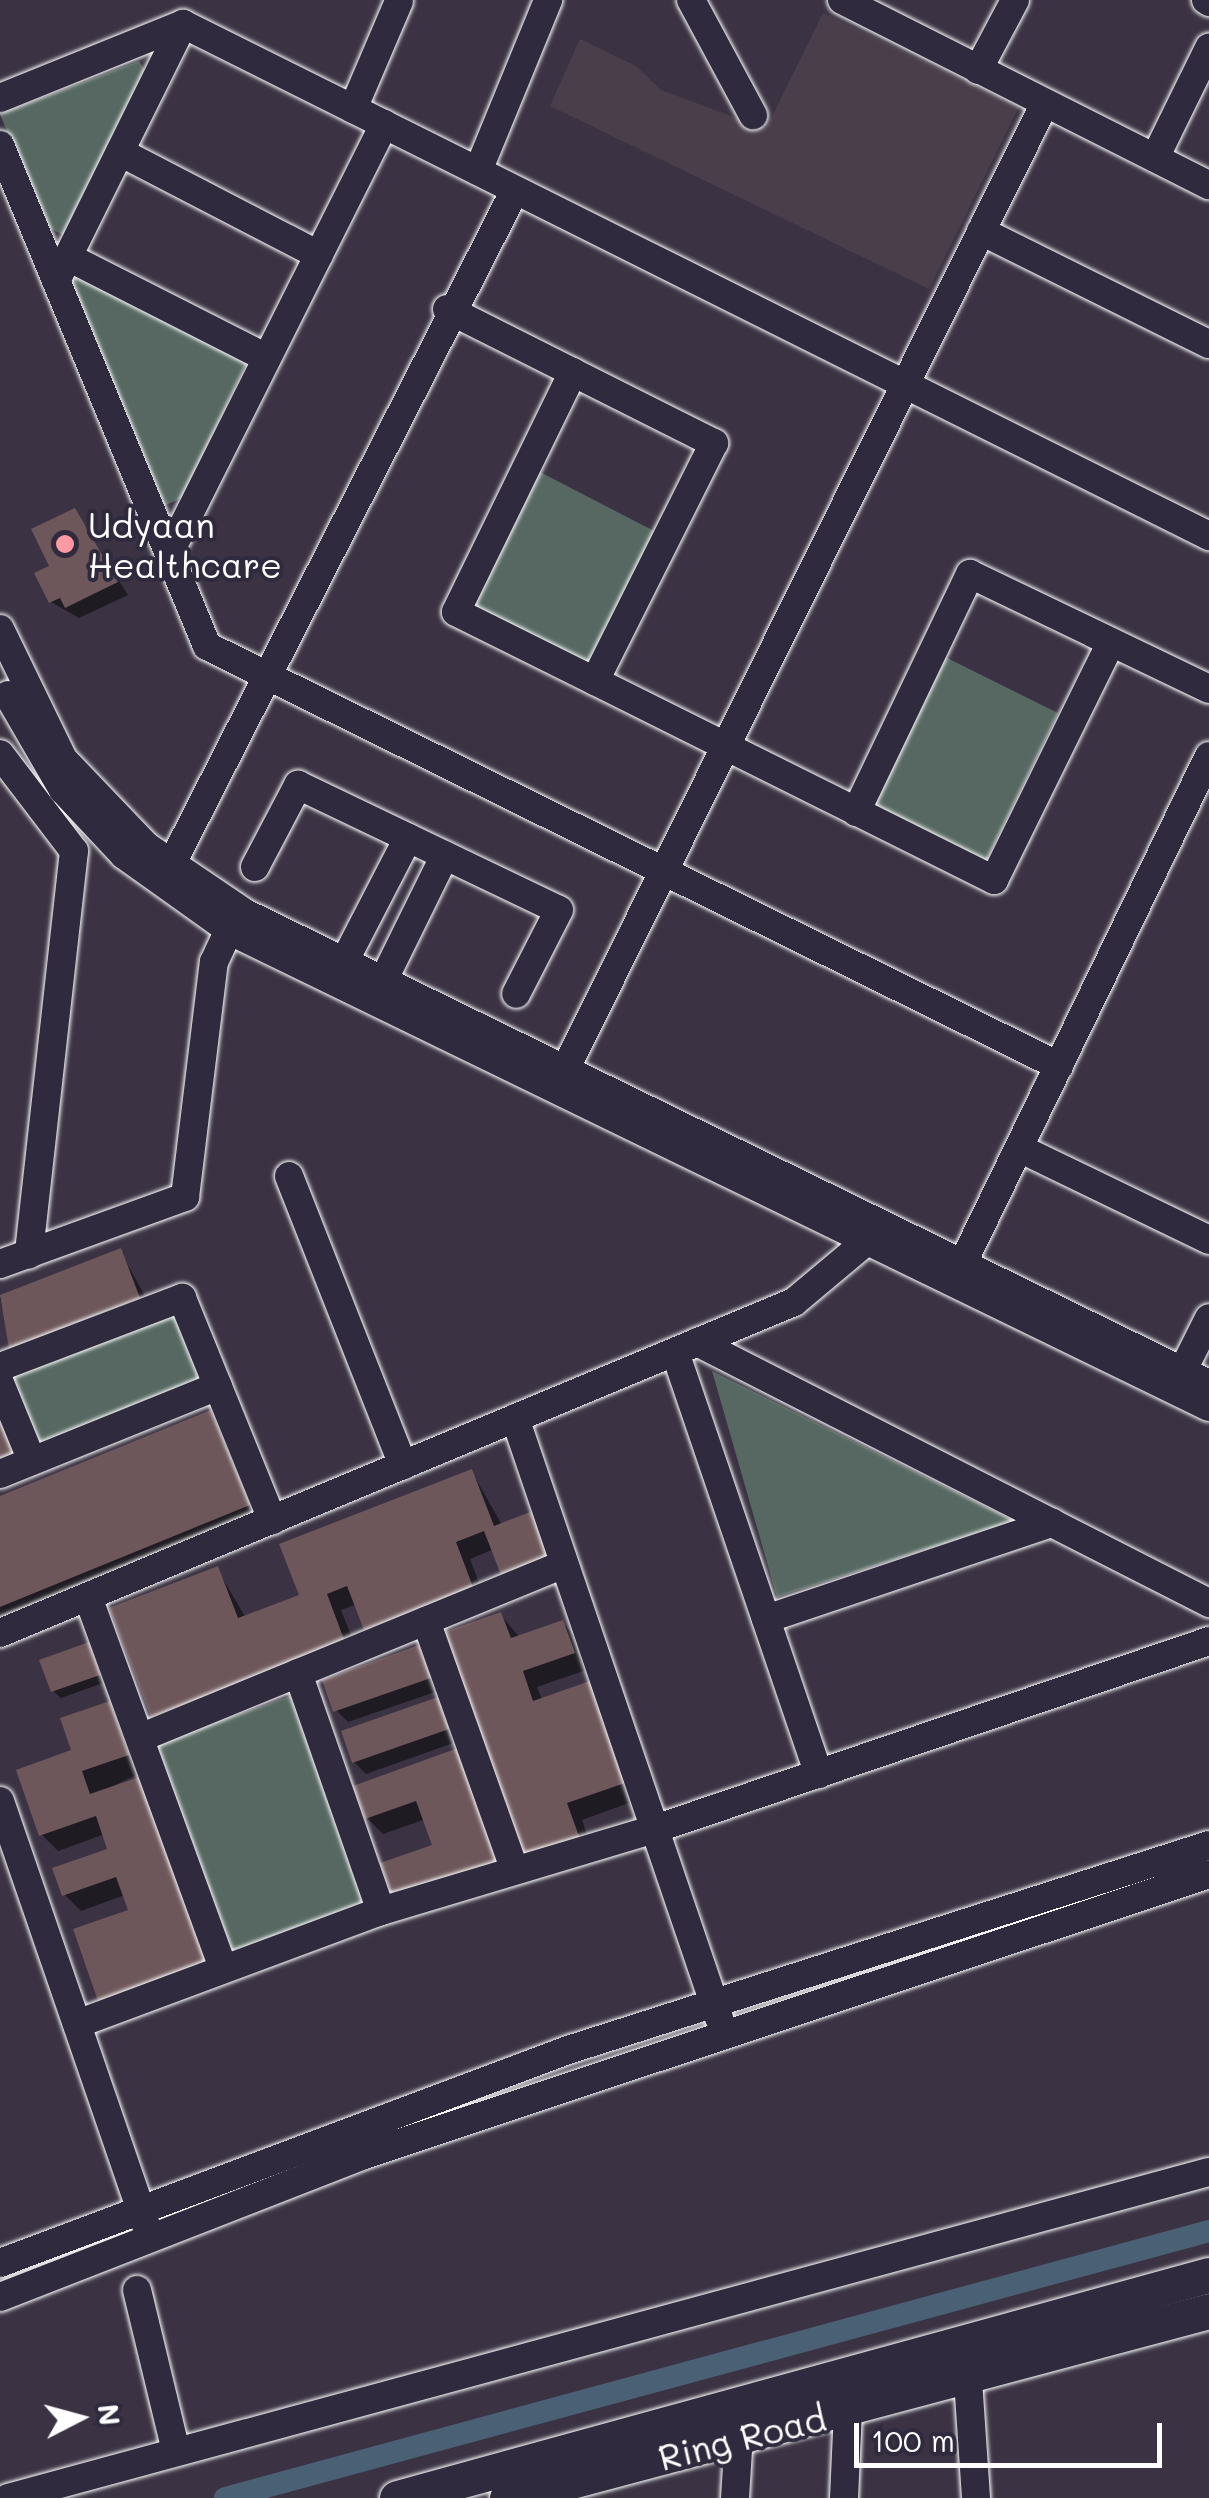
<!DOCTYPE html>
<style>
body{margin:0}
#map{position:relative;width:1209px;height:2498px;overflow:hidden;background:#3b3343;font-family:Mali,sans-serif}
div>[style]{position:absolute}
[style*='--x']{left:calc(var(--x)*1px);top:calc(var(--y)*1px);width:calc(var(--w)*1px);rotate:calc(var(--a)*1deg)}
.built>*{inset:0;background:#4a3e4a}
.green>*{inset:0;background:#566861}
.shadow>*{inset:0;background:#0007}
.canal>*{height:22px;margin:-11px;padding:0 11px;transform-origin:11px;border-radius:11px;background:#4a6075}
.building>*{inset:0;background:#6d575b}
.roads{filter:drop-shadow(0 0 2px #fff) drop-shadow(0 0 2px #fff)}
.minor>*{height:28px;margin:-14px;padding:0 14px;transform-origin:14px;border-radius:14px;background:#2f2a3d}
.major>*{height:35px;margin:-17.5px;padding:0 17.5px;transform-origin:17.5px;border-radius:17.5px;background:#2f2a3d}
.dots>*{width:28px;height:28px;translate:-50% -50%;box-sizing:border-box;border:5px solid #2f2a3d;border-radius:50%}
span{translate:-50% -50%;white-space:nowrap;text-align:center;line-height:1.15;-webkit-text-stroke:8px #2f2a3d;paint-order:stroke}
.poi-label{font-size:35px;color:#fff}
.left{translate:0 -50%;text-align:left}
.street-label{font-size:35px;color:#fff}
.north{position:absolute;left:30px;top:2368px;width:100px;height:100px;-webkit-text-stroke:8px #2f2a3d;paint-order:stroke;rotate:84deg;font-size:28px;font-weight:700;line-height:40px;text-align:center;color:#fff}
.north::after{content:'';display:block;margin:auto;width:35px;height:45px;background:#fff;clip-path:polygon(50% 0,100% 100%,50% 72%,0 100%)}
.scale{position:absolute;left:854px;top:2423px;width:308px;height:45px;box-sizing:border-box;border:5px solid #fff;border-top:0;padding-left:12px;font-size:30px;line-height:35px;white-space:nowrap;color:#fff;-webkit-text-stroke:8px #2f2a3d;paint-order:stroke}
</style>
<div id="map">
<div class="built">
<div style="clip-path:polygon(823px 13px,1019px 107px,929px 289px,550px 106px,580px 39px,636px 66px,661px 90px,766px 129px)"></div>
</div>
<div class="green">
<div style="clip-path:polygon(139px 61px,145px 70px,63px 235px,44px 225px,0 114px)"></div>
<div style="clip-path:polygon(76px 273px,248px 360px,182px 498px,161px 507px,70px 288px)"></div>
<div style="clip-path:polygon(538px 471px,656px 532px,590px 664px,471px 604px)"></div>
<div style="clip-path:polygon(943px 656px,1058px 713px,985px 863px,870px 806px)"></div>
<div style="clip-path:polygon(177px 1309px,205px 1380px,36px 1447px,9px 1376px)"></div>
<div style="clip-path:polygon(712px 1371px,1014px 1521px,777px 1597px)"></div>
<div style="clip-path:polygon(293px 1695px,368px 1902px,229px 1952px,154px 1745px)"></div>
</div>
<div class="shadow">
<div style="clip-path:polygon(75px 511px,128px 595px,79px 618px,51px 602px,52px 567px)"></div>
<div style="clip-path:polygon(120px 1251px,155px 1314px,11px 1347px,0 1298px)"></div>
<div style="clip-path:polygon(211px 1413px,227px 1429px,264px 1521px,0 1629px,0 1499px)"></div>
<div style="clip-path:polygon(472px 1472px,502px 1525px,494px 1549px,470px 1559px,487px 1604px,382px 1645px,357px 1604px,341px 1610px,360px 1658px,169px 1732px,153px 1715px,217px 1569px,246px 1618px,302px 1597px)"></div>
<div style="clip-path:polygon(501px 1615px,520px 1638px,562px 1622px,578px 1639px,589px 1669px,537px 1687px,542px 1700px,589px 1684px,640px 1799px,582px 1820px,594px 1856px,543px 1874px)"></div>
<div style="clip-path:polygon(88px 1645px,106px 1682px,61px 1698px,53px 1691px)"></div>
<div style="clip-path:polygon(419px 1648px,441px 1690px,348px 1722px,336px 1710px)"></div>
<div style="clip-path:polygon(437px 1700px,459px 1741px,366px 1774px,354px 1762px)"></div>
<div style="clip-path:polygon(110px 1704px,126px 1720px,144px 1771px,99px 1793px,222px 1979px,116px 2016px,100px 2000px,131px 1912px,125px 1895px,81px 1911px,64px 1894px,110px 1850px,105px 1834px,58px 1851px,42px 1835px,75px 1752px)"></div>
<div style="clip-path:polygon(457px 1751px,512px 1877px,435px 1846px,426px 1819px,383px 1834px,367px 1818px)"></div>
</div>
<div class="canal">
<div style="--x:225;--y:2498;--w:1020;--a:-15.18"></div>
</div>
<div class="building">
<div style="clip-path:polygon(75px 508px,118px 582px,65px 608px,60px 598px,49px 603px,34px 573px,49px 566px,31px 529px)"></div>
<div style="clip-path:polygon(121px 1248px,140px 1298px,9px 1349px,0 1295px)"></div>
<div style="clip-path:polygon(211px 1410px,250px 1505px,0 1607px,0 1496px)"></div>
<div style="clip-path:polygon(0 1418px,14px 1454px,0 1460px)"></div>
<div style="clip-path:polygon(472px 1469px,494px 1526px,533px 1511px,550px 1556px,501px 1575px,484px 1531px,456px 1542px,473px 1587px,364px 1630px,347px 1586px,327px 1594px,345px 1642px,151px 1717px,109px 1608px,218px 1566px,238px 1618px,299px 1595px,279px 1544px)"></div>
<div style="clip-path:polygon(501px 1612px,511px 1638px,563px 1620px,575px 1653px,523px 1671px,533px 1701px,590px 1681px,625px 1783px,567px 1803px,580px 1839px,525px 1859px,444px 1632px)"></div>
<div style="clip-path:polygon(89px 1642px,100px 1675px,51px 1692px,39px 1660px)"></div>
<div style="clip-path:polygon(419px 1645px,431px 1678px,333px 1712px,322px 1680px)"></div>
<div style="clip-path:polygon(438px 1697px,449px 1729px,352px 1763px,341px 1731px)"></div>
<div style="clip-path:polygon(110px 1701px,129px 1755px,82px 1771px,90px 1794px,142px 1776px,207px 1963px,98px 2001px,73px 1929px,128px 1910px,116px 1877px,62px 1896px,52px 1868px,107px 1849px,96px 1816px,39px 1836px,16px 1770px,71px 1750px,60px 1718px)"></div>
<div style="clip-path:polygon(458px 1748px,498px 1861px,393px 1899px,380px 1863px,432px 1845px,416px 1801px,365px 1819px,353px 1786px)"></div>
</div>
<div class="roads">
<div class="minor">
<div style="--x:691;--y:0;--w:131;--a:61.7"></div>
<div style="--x:842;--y:0;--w:411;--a:26.8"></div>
<div style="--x:1206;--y:0;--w:4;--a:34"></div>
<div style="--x:978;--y:70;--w:79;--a:-62.1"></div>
<div style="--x:0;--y:98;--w:197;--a:-22"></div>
<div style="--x:183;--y:24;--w:1147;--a:26.52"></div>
<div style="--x:353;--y:109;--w:117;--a:-66.9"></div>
<div style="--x:0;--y:145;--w:542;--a:67.55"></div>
<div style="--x:207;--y:646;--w:950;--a:26.24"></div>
<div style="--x:120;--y:152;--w:224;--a:27.4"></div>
<div style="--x:1155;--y:158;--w:123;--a:-63.9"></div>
<div style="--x:478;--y:171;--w:185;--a:-67.7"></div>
<div style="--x:981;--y:231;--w:254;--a:26.4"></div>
<div style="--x:68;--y:257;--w:223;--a:26.9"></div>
<div style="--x:56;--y:281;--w:287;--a:-63.7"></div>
<div style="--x:447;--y:309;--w:299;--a:26.7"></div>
<div style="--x:714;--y:443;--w:266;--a:116.6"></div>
<div style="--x:573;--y:372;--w:267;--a:116"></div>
<div style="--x:456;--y:612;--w:155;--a:26.4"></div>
<div style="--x:595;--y:681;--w:446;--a:26.5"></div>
<div style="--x:994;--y:880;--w:265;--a:-63.8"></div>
<div style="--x:169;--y:554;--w:481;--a:-63.4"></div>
<div style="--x:0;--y:629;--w:144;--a:64.1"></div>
<div style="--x:63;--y:759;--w:120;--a:46.3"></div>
<div style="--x:146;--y:846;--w:120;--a:34.1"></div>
<div style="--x:245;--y:913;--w:1073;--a:26.04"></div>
<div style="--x:8;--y:695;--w:110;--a:59.9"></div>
<div style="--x:63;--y:790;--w:89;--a:46.8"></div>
<div style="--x:124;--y:855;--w:133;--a:35.5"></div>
<div style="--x:232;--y:932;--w:1086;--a:25.93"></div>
<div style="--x:0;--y:754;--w:122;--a:52.7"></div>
<div style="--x:74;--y:851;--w:406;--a:96.4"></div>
<div style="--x:856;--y:812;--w:264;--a:-64.4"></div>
<div style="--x:970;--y:574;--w:265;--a:25.7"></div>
<div style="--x:255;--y:867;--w:93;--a:-62.3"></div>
<div style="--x:298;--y:785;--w:289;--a:25.6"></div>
<div style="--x:559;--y:910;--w:94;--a:117.1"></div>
<div style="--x:164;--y:879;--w:773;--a:-63"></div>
<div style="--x:344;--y:962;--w:140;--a:-62.7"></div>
<div style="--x:383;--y:981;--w:140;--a:-63.8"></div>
<div style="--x:558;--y:1084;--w:1095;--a:-63.6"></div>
<div style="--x:1019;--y:1148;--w:211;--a:25.8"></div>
<div style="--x:289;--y:1176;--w:311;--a:68.5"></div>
<div style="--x:0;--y:1264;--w:197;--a:-19.9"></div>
<div style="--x:185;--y:1197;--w:237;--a:-83"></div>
<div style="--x:214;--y:962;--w:35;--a:-65"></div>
<div style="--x:956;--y:1277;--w:579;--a:-64.1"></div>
<div style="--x:697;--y:1342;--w:575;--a:27.01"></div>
<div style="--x:675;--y:1352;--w:446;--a:71.2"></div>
<div style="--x:0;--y:1367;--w:195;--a:-20.8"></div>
<div style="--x:182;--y:1298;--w:240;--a:67.9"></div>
<div style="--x:0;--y:1383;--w:84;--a:67.7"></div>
<div style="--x:1174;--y:1388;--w:78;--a:-63.4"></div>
<div style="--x:515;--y:1418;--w:634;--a:71.22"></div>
<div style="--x:0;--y:1474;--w:235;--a:-22"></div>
<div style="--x:88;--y:1597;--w:394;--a:70"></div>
<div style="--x:766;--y:1619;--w:302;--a:-18.6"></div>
<div style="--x:426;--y:1621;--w:260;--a:70.4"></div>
<div style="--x:0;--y:1633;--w:860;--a:-22.63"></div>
<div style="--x:794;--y:1302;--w:95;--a:-39.9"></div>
<div style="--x:298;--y:1673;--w:252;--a:70.8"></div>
<div style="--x:140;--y:1738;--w:458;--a:-22.3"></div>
<div style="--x:0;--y:1801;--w:448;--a:71"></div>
<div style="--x:77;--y:2024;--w:324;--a:-20.4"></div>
<div style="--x:381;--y:1911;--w:286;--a:-16.7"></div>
<div style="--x:655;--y:1829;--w:585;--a:-18.74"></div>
<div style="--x:0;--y:2263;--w:607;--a:-20.56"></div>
<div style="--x:568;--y:2050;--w:673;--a:-17.73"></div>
<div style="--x:137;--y:2290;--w:166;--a:76.4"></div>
<div style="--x:0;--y:2297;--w:388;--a:-21.3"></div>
<div style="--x:361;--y:2156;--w:894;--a:-18.39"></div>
<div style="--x:968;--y:2380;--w:118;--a:86.1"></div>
<div style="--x:8;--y:2498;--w:1244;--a:-15.19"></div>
<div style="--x:735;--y:2498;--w:63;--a:-86.4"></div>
<div style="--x:844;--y:2498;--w:88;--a:-87.4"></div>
</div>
<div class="major">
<div style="--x:397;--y:2498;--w:842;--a:-15.36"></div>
<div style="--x:507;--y:2498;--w:726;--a:-14.92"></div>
</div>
</div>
<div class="dots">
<div style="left:65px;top:544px;background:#ff9aa2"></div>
</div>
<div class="poi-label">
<span class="left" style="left:88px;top:544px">Udyaan<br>Healthcare</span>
</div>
<div class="street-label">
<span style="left:742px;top:2437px;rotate:-14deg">Ring Road</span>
</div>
<div class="north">N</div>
<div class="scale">100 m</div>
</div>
